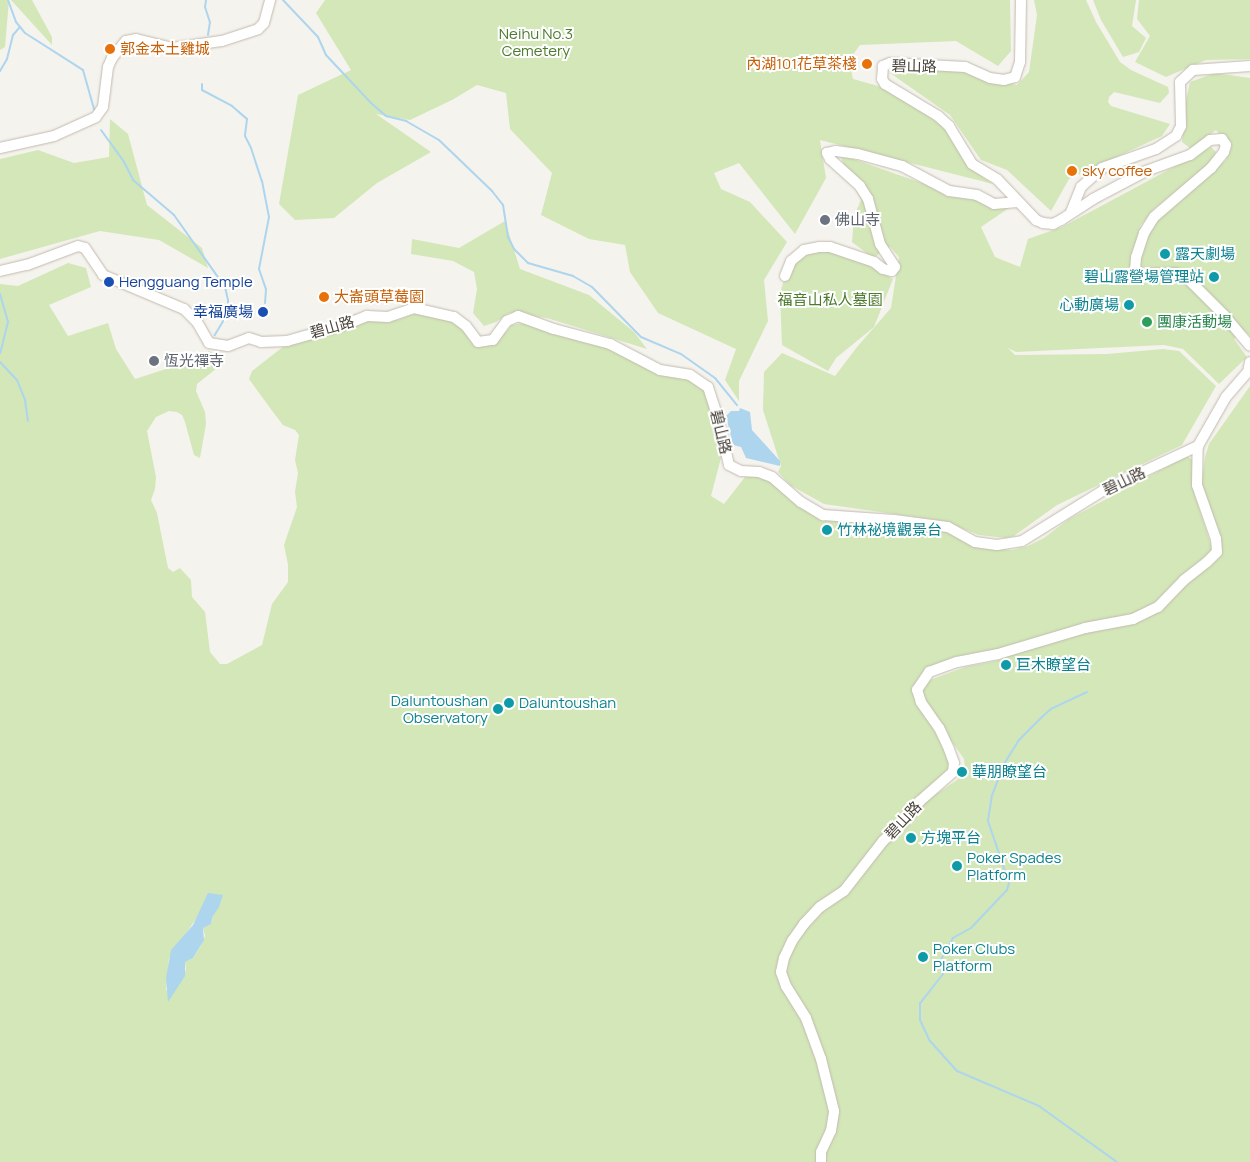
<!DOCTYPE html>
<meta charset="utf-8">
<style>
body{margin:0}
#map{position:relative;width:1250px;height:1162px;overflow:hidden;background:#f5f3ed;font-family:Manrope,"Noto Sans TC",sans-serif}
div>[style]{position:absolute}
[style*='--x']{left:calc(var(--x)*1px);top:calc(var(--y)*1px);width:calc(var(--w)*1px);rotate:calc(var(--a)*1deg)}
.green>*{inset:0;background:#d3e7b8}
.water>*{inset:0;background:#add5ee}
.stream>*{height:2px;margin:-1px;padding:0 1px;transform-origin:1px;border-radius:1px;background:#add5ee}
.roads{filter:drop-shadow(0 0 1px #c1baaf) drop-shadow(0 0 1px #c1baaf)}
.minor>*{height:10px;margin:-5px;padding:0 5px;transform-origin:5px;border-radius:5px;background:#fff}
.dots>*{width:14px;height:14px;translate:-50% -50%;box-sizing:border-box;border:2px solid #fff;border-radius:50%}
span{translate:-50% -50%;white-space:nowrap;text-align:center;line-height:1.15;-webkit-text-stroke:4px #fff;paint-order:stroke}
.park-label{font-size:15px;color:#4d7a2f}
.food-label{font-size:15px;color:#c56008}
.left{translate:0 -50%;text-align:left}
.right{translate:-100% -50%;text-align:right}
.street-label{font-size:15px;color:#4a433a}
.worship-label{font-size:15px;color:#5b616d}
.culture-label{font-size:15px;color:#0d838f}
.transit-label{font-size:15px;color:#164399}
.leisure-label{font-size:15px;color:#27864d}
</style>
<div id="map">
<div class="green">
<div style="clip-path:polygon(0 0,9px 0,5px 47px,0 50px)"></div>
<div style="clip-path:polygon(11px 0,32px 0,52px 37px,52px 45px)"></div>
<div style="clip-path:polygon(325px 0,1010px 0,1011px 51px,998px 66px,956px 41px,860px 45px,849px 60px,853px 79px,889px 89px,950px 131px,968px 167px,993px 184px,820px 140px,826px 178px,795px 234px,739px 163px,714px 173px,721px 189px,750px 202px,787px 242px,764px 280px,768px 321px,739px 381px,739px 401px,725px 380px,736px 349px,658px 313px,630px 272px,625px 245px,589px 239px,541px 215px,552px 173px,510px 129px,506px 93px,477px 85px,452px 100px,410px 120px,376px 114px,431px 152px,377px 183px,334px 218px,295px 220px,279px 204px,298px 95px,351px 70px,316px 13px)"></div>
<div style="clip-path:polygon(1034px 0,1086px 0,1096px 22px,1120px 62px,1131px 70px,1168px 87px,1169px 93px,1160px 103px,1114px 92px,1109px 97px,1108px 102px,1111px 106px,1170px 124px,1162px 136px,1069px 179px,1051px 211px,1007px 170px,981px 160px,950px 115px,890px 73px,902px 66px,962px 72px,1017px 85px,1029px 72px,1037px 15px)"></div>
<div style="clip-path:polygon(1093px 0,1136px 0,1132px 26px,1146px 38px,1139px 52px,1123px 57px,1101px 20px)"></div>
<div style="clip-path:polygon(1139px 0,1250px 0,1250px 59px,1206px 60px,1166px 77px,1135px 62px,1150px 36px,1137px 19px)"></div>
<div style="clip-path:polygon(1215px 73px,1250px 78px,1250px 336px,1245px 331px,1234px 339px,1247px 357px,1219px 384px,1183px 349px,1164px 345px,1016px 352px,1008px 348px,1015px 355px,1107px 354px,1163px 349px,1179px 351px,1216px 386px,1182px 445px,1057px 505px,1014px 536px,1006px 538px,979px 535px,943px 521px,824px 504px,790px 485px,778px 472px,781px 466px,763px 410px,764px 372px,782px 353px,835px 376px,857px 347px,891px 308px,899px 257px,890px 247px,873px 258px,852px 242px,854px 216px,861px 200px,839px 154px,953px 194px,1009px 208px,981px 227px,995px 257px,1020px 267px,1028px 239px,1062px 227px,1211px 147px,1216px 152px,1213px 161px,1154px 209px,1138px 229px,1207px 177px,1226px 160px,1231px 149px,1216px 130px,1191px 149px,1182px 142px,1185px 105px,1190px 82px)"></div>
<div style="clip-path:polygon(110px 119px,128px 134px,147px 205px,202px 248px,208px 268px,159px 240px,100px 231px,0 259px,0 159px,38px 150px,74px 163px,109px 157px)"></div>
<div style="clip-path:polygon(505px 221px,520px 269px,589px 295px,634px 332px,647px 349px,547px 318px,509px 313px,496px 322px,484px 326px,473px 313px,477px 289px,474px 272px,453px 261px,411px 254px,412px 239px,459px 248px)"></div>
<div style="clip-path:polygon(821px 249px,848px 253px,893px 279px,874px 327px,836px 358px,828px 371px,782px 345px,780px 293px,790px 260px)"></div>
<div style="clip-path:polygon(evenodd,68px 263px,86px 268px,91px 287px,49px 305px,68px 336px,108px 323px,116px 349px,135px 379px,200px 358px,209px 351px,217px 356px,217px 368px,197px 384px,196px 391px,205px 412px,206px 424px,200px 458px,194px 455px,185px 422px,182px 415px,177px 412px,169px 411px,156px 417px,147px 431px,156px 477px,155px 489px,151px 500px,157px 513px,168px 568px,173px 572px,180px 568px,191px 580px,192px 597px,205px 612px,210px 652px,220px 664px,227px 664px,262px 645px,272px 604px,288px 582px,288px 565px,284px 545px,297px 507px,295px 492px,298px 473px,295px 460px,299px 435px,295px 430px,283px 425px,273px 412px,249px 379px,252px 371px,284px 346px,370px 320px,397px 320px,419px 312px,456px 321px,477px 346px,495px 344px,512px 325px,524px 323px,591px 340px,689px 377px,707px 390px,722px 454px,711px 496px,724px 504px,745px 477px,764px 477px,803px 505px,846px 519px,935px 529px,956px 535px,983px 547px,1012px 550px,1028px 546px,1044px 538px,1069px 519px,1187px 456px,1193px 460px,1195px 495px,1212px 548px,1212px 554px,1158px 603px,1139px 614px,930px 668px,916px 687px,944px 744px,950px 768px,846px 884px,819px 904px,780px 961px,818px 1059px,831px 1110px,830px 1122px,818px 1162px,0 1162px,0 284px,18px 286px,68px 263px,222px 899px,213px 916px,212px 922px,203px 928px,205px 936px,200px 947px,193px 958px,185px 962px,186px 970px,166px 991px,169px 958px,198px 916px,222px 899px)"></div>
<div style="clip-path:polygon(1250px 386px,1250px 1162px,823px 1162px,823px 1154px,832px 1139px,826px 1068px,789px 987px,784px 964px,807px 924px,923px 803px,957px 780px,965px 769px,964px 759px,926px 705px,921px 691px,924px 685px,930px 680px,965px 667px,996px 661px,1013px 654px,1100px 629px,1144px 620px,1165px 606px,1180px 588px,1212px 564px,1219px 558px,1222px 545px,1204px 495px,1202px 480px,1205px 457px,1209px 444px)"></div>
</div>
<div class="water">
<div style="clip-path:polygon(740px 408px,750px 412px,752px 430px,780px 461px,780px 466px,746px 458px,741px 447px,733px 445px,726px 416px,731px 411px,739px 411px)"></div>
<div style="clip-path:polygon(208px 893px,223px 895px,219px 907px,213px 916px,211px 924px,203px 928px,204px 940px,193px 958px,185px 962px,185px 976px,168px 1002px,166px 978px,171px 950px,193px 925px)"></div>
</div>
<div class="stream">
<div style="--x:8;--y:0;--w:23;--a:70"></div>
<div style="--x:16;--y:22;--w:14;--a:51"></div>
<div style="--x:25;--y:33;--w:69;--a:32.5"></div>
<div style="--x:83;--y:70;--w:41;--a:74.2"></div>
<div style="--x:206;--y:0;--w:7;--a:98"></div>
<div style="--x:205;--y:7;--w:16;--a:72"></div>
<div style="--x:210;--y:22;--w:13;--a:99"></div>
<div style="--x:283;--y:0;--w:51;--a:46.6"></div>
<div style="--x:318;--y:37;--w:20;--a:66"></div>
<div style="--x:326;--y:55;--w:66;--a:46.8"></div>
<div style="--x:371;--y:103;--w:20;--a:41"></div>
<div style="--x:386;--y:116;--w:21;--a:14"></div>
<div style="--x:406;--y:121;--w:38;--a:30"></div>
<div style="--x:439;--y:140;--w:74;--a:43.9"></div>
<div style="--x:492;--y:191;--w:18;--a:52"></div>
<div style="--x:503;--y:205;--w:32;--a:81"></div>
<div style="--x:508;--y:237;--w:13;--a:63"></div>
<div style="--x:514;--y:249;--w:20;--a:45"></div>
<div style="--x:528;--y:263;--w:47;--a:16.1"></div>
<div style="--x:573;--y:276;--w:22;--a:30"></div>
<div style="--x:592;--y:287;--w:70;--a:45.6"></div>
<div style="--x:641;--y:337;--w:43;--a:23"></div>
<div style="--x:681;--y:354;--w:42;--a:35.2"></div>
<div style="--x:715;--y:378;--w:35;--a:51"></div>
<div style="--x:0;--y:71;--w:14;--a:-60"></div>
<div style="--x:7;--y:59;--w:25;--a:-76"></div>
<div style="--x:13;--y:35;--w:11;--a:-49"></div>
<div style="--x:202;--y:84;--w:6;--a:90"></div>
<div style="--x:202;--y:90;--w:34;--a:28"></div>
<div style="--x:232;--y:106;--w:20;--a:41"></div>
<div style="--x:247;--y:119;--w:17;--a:97"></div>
<div style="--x:245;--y:136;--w:13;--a:63"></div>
<div style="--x:251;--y:148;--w:35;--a:72"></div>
<div style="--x:262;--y:181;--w:37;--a:79"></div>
<div style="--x:269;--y:217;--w:53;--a:100.9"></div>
<div style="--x:259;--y:269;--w:21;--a:71"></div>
<div style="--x:266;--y:289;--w:14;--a:94"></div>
<div style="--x:101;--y:130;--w:39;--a:54"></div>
<div style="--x:124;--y:162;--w:20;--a:63"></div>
<div style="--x:133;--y:180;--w:54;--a:40.5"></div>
<div style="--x:174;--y:215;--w:88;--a:54.7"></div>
<div style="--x:225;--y:287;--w:13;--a:77"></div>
<div style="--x:228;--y:300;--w:13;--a:90"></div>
<div style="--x:228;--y:313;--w:26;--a:121"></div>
<div style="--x:0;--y:294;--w:29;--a:74"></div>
<div style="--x:8;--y:322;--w:32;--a:104"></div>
<div style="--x:0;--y:362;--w:25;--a:47"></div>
<div style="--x:17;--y:380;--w:22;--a:68"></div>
<div style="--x:25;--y:400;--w:21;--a:82"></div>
<div style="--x:1087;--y:692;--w:38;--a:155"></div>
<div style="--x:1052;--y:708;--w:12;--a:138"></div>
<div style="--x:1043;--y:716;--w:34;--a:135"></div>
<div style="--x:1019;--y:740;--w:28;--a:122"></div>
<div style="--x:1004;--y:764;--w:33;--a:111"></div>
<div style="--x:992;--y:795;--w:26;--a:99"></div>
<div style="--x:988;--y:821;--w:65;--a:71.3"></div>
<div style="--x:1009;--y:883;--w:7;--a:106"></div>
<div style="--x:1007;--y:890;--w:52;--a:133.5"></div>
<div style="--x:971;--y:928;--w:21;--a:151"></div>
<div style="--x:953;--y:938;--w:25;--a:119"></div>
<div style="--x:941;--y:960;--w:14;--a:82"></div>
<div style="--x:943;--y:974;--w:37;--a:128"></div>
<div style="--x:920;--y:1003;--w:17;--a:90"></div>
<div style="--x:920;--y:1020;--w:23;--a:65"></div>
<div style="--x:930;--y:1041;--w:40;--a:48"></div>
<div style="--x:957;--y:1071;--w:89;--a:23.1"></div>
<div style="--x:1039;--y:1106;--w:96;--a:35.7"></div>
</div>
<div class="roads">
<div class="minor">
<div style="--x:1021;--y:0;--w:62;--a:90.9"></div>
<div style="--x:1020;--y:62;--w:16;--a:108"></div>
<div style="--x:1015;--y:77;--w:11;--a:165"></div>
<div style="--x:1004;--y:80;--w:14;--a:-172"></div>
<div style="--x:990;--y:78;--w:27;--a:-156"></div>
<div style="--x:965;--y:67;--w:75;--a:-176.9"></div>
<div style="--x:890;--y:63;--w:8;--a:157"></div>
<div style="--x:883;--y:66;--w:13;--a:94"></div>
<div style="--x:882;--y:79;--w:6;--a:59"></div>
<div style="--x:885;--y:84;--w:62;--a:31.1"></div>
<div style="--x:938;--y:116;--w:15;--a:42"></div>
<div style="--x:949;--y:126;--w:44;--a:58.8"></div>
<div style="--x:972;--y:164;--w:29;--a:31"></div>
<div style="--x:997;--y:179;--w:57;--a:46.4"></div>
<div style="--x:1036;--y:220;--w:8;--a:23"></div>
<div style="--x:1043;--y:223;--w:10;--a:6"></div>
<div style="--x:1053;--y:224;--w:9;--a:-27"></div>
<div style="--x:1061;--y:220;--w:38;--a:-33"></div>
<div style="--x:1093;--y:199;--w:60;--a:-27.8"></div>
<div style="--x:1146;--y:171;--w:47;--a:-20"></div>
<div style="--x:1190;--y:155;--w:25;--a:-37"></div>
<div style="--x:1210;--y:140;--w:12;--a:-5"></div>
<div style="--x:1222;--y:139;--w:7;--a:56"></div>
<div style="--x:1226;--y:145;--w:7;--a:106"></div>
<div style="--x:1224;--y:152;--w:21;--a:129"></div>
<div style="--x:1211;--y:168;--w:75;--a:139.3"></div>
<div style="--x:1154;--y:217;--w:19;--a:122"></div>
<div style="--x:1144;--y:233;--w:25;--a:108"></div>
<div style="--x:1136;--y:257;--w:13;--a:94"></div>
<div style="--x:1135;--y:270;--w:4;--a:56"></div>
<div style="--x:1137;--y:273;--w:8;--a:7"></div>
<div style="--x:1145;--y:274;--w:31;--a:-2"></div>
<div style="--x:1176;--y:273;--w:13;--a:27"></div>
<div style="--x:1188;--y:279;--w:51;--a:45"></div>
<div style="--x:1224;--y:315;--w:40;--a:50"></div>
<div style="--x:0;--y:148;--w:55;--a:-12.5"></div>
<div style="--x:54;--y:136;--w:46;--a:-24.3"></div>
<div style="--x:96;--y:117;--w:12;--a:-55"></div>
<div style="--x:103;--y:107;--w:40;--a:-82.9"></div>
<div style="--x:108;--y:67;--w:10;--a:-66"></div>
<div style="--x:112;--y:58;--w:22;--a:-51"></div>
<div style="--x:126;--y:41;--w:10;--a:-11"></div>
<div style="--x:136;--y:39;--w:37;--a:14"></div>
<div style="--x:172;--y:48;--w:50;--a:-8"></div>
<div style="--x:222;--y:41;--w:38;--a:-18"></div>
<div style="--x:258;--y:29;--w:8;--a:-45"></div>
<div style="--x:264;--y:23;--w:24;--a:-75"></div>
<div style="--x:1071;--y:212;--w:27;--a:-68"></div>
<div style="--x:1081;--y:187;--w:28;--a:-42"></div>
<div style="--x:1102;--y:168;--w:57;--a:-19.4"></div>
<div style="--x:1156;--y:149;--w:24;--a:-33"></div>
<div style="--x:1176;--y:136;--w:11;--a:-63"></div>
<div style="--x:1181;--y:126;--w:44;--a:-91.3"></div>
<div style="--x:1180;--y:82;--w:18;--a:-43"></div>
<div style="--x:1193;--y:70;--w:57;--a:-4"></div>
<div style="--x:0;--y:271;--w:28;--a:-13"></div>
<div style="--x:27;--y:265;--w:54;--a:-20.4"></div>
<div style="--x:78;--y:246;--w:7;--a:16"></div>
<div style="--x:85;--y:248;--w:32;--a:56"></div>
<div style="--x:103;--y:275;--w:88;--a:22.8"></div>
<div style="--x:184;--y:309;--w:18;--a:45"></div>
<div style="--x:197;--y:322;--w:24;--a:60"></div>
<div style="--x:209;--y:343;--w:19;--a:9"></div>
<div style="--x:228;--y:346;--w:22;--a:-21"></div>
<div style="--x:249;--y:338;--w:13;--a:18"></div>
<div style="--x:261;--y:342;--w:26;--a:-2"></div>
<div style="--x:287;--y:341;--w:62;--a:-15.8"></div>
<div style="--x:347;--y:324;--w:22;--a:-22"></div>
<div style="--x:367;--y:316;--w:21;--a:3"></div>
<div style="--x:388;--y:317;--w:28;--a:-19"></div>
<div style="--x:414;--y:308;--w:41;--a:12.7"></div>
<div style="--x:454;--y:317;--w:15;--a:37"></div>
<div style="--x:466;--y:326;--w:20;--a:53"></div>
<div style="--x:478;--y:342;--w:15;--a:-8"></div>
<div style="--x:493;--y:340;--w:24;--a:-54"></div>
<div style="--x:507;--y:321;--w:12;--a:-24"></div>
<div style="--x:518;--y:316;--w:38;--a:20"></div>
<div style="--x:554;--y:329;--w:58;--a:15"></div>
<div style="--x:610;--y:344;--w:56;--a:27.5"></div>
<div style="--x:660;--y:370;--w:30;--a:9"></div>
<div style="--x:690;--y:375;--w:22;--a:34"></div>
<div style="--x:708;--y:387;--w:32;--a:72"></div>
<div style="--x:718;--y:417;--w:49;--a:77.1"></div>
<div style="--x:729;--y:465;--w:13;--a:27"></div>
<div style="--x:741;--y:471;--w:18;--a:3"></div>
<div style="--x:759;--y:472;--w:14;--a:21"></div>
<div style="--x:772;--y:477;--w:38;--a:41"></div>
<div style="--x:801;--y:502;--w:26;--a:31"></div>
<div style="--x:823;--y:515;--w:71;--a:4"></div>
<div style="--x:894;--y:520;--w:54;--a:7.4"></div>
<div style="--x:948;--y:527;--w:31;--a:29"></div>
<div style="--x:975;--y:542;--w:22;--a:8"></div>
<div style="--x:997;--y:545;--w:25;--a:-9"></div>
<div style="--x:1022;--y:541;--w:97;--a:-31.9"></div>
<div style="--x:1104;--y:490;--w:104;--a:-25.1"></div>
<div style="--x:785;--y:276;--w:16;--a:-68"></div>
<div style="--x:791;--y:261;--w:17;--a:-40"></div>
<div style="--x:804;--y:250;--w:15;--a:-11"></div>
<div style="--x:819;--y:247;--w:11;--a:0"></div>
<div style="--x:830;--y:247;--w:46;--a:18.8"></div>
<div style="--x:874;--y:262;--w:11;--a:38"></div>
<div style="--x:883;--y:269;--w:9;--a:13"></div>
<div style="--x:892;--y:271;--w:5;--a:-53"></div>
<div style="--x:895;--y:267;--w:27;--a:-123"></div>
<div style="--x:880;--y:244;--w:47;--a:-104.9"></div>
<div style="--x:868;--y:199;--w:15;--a:-122"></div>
<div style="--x:860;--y:186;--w:40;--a:-138"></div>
<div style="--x:830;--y:159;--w:7;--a:-117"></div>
<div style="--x:827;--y:153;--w:9;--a:-13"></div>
<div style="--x:836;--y:151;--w:22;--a:8"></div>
<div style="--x:858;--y:154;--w:46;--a:15.3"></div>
<div style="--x:902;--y:166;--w:53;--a:28"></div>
<div style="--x:949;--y:191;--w:28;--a:8"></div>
<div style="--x:977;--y:195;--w:19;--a:28"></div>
<div style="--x:994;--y:204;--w:24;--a:-5"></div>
<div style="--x:821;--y:1162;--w:10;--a:-90"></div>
<div style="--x:821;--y:1152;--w:23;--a:-65"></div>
<div style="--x:831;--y:1131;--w:20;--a:-81"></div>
<div style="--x:834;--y:1111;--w:54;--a:-104"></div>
<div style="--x:821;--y:1059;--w:44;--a:-110.1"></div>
<div style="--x:806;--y:1018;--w:38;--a:-122"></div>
<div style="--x:786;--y:986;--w:15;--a:-110"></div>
<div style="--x:781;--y:972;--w:14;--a:-78"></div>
<div style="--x:784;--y:958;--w:19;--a:-65"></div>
<div style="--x:792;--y:941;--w:21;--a:-55"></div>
<div style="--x:804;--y:924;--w:23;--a:-47"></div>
<div style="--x:820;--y:907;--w:29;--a:-34"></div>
<div style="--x:844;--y:891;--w:63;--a:-52"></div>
<div style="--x:883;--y:841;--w:26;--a:-43"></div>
<div style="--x:902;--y:823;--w:28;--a:-51"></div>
<div style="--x:920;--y:801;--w:44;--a:-41.3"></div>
<div style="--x:953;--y:772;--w:9;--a:-84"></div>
<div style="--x:954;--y:763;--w:15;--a:-110"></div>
<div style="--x:949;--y:749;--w:23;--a:-115"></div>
<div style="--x:939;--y:728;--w:32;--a:-125"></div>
<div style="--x:921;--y:702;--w:13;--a:-108"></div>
<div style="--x:917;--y:690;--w:22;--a:-56"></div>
<div style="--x:929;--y:672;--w:30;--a:-20"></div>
<div style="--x:957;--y:662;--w:42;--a:-11"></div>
<div style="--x:998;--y:654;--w:91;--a:-16.6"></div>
<div style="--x:1085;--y:628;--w:49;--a:-10.6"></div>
<div style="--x:1133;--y:619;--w:28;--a:-26"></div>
<div style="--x:1158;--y:607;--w:37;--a:-46"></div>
<div style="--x:1184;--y:580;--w:29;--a:-38"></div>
<div style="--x:1207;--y:562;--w:14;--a:-45"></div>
<div style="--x:1217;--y:552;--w:13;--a:-94"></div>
<div style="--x:1216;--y:539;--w:57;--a:-109.4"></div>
<div style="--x:1197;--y:485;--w:39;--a:-89"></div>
<div style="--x:1198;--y:446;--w:56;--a:-60.3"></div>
<div style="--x:1226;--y:397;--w:33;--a:-49"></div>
<div style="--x:1248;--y:372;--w:10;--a:-79"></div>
</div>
</div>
<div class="dots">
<div style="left:110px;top:49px;background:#e8710a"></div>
<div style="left:867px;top:64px;background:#e8710a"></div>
<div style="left:1072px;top:171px;background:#e8710a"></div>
<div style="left:825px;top:220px;background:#6b7280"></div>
<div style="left:1165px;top:254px;background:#0f9aa8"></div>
<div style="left:1214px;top:277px;background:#0f9aa8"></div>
<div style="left:109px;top:282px;background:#1a4fb4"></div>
<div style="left:324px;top:297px;background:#e8710a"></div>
<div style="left:1129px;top:305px;background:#0f9aa8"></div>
<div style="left:263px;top:312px;background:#1a4fb4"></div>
<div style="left:1147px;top:322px;background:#2e9e5b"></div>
<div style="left:154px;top:361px;background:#6b7280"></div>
<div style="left:827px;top:530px;background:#0f9aa8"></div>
<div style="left:1006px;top:665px;background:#0f9aa8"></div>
<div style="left:509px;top:703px;background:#0f9aa8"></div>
<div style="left:498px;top:709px;background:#0f9aa8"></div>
<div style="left:962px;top:772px;background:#0f9aa8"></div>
<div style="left:911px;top:838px;background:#0f9aa8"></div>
<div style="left:957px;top:866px;background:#0f9aa8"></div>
<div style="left:923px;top:957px;background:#0f9aa8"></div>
</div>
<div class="park-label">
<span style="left:536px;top:42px">Neihu No.3<br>Cemetery</span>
<span style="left:830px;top:300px">福音山私人墓園</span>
</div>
<div class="food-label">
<span class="left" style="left:120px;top:49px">郭金本土雞城</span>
<span class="right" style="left:857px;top:64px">內湖101花草茶棧</span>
<span class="left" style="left:1082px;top:171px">sky coffee</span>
<span class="left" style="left:334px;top:297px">大崙頭草莓園</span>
</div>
<div class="street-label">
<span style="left:914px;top:66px;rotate:1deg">碧山路</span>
<span style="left:332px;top:327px;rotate:-16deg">碧山路</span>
<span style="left:721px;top:432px;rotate:76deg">碧山路</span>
<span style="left:1124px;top:481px;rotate:-26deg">碧山路</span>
<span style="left:903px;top:820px;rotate:-47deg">碧山路</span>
</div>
<div class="worship-label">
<span class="left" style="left:835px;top:220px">佛山寺</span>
<span class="left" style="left:164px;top:361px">恆光禪寺</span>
</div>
<div class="culture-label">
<span class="left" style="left:1175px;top:254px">露天劇場</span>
<span class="right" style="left:1204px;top:277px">碧山露營場管理站</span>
<span class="right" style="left:1119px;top:305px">心動廣場</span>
<span class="left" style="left:837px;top:530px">竹林祕境觀景台</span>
<span class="left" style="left:1016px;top:665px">巨木瞭望台</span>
<span class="right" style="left:488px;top:709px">Daluntoushan<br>Observatory</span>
<span class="left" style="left:519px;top:703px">Daluntoushan</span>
<span class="left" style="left:972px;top:772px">華朋瞭望台</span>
<span class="left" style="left:921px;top:838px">方塊平台</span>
<span class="left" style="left:967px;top:866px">Poker Spades<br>Platform</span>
<span class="left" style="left:933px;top:957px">Poker Clubs<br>Platform</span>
</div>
<div class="transit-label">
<span class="left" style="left:119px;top:282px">Hengguang Temple</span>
<span class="right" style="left:253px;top:312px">幸福廣場</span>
</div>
<div class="leisure-label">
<span class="left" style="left:1157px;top:322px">團康活動場</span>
</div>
</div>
